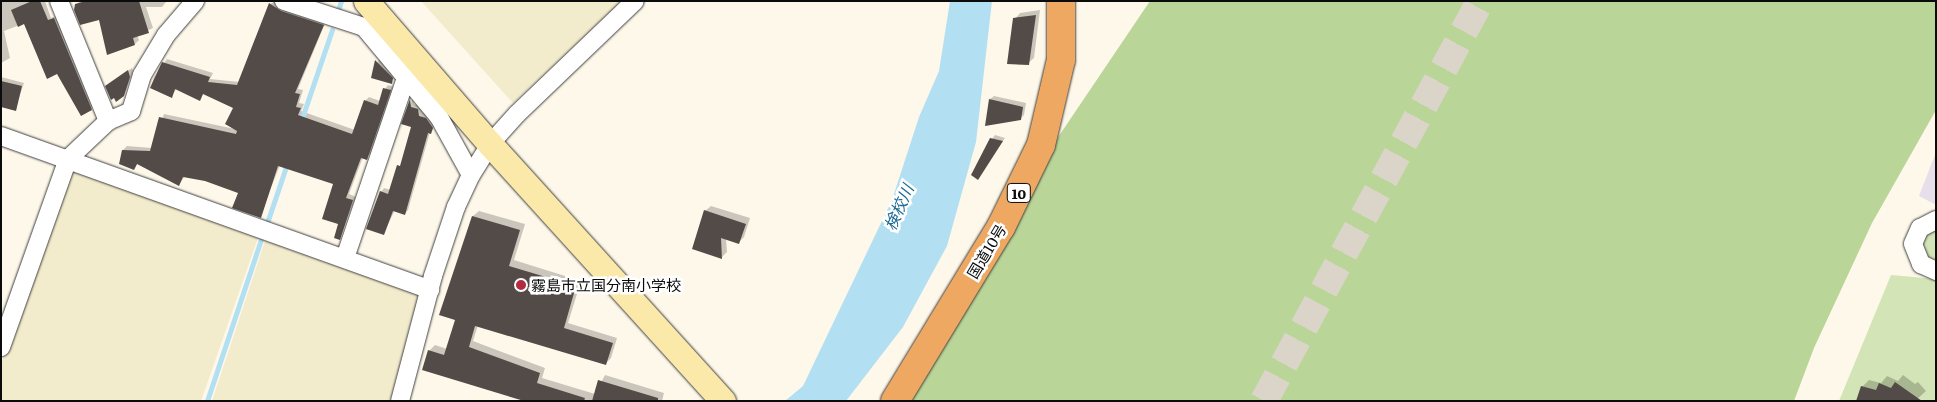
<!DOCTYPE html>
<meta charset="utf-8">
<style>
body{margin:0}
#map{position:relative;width:1937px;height:402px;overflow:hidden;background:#fef8ea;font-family:Literata,"Noto Sans JP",serif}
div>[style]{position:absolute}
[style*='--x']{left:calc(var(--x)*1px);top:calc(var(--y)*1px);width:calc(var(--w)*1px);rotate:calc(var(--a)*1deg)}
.industrial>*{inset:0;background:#e7dfea}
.farmland>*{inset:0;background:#f2ebcc}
.green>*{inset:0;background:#d3e5b6}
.forest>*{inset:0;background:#b9d597}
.water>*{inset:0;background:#b2e0f2}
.shadow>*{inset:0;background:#0003}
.stream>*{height:4.5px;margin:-2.25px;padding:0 2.25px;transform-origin:2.25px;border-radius:2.25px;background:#b2e0f2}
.building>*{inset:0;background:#534b48}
.motorway-tunnel>*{height:28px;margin-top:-14px;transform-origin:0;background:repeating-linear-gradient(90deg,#dad4c9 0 28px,transparent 0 42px)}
.roads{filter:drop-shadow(0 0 1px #3e3e3e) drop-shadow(0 0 1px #3e3e3e)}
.minor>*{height:18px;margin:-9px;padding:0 9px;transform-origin:9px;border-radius:9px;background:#fff}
.secondary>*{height:25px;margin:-12.5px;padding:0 12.5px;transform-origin:12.5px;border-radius:12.5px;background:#fae9a9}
.trunk>*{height:28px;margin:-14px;padding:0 14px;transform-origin:14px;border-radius:14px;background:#eea861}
.dots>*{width:14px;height:14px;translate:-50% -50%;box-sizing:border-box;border:2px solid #fff;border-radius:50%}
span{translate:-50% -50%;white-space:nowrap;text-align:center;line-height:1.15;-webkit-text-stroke:5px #fff;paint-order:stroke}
.shield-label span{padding:1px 4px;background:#fff;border:1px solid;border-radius:4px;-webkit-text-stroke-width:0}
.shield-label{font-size:14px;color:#0b0b0b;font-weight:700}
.street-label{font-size:15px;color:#0b0b0b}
.poi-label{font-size:15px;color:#0b0b0b}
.left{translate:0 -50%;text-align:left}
.water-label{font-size:16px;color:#1d6b94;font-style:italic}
.frame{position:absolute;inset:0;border:2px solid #0b0b0b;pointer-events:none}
</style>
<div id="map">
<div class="industrial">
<div style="clip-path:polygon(1936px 152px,1936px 205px,1919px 196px)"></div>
</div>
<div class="farmland">
<div style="clip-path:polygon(421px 1px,622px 1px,513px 103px)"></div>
<div style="clip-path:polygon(73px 171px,259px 235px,201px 401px,1px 401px,1px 364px,64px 176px)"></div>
<div style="clip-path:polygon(266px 238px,424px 293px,398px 401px,212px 401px)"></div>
</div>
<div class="green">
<div style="clip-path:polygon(1936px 229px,1936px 261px,1928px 257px,1922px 243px,1927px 233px)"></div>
<div style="clip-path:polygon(1891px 275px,1936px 279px,1936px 401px,1839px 401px)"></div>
</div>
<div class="forest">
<div style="clip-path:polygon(1150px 1px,1936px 1px,1936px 110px,1872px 223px,1814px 348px,1794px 401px,907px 401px,1015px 201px)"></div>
</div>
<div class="water">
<div style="clip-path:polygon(950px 1px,992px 1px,976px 142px,947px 246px,903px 327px,846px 401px,785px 401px,803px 386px,892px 200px,919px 117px,939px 71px)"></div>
</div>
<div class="shadow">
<div style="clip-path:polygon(1px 1px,45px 1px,51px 18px,58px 15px,95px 105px,91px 109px,57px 73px,25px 23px,4px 31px,10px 58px,1px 63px)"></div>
<div style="clip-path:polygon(80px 1px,166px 1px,166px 2px,162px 7px,146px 7px,153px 28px,137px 35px,139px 40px,135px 44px,77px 4px)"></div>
<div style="clip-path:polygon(276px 1px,326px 21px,298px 89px,303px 90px,299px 103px,304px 104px,301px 111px,355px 130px,365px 101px,369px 97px,380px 101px,385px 89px,388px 85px,394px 87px,371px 154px,363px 157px,349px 194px,356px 197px,339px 239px,335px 183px,280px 165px,260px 216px,239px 192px,206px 180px,185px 176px,179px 184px,138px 163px,134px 168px,123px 150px,127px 146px,152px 148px,164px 114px,235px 129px,234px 107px,204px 93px,199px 99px,177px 88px,171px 97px,151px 87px,154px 77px,167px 59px,213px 73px,210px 79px,240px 82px,270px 4px)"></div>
<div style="clip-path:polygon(1040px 10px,1034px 58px,1028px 63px,1015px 19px,1020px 13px)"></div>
<div style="clip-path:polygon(380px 57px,396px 74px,391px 82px,372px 77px)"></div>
<div style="clip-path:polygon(132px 68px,133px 72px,124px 95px,110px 83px)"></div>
<div style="clip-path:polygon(1px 77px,24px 83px,15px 109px,1px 105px)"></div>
<div style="clip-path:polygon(994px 96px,1026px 103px,1024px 115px,1020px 119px,990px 99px)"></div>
<div style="clip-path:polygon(413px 98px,414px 104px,421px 106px,422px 112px,429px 115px,436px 124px,430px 132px,408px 210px,405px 214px,395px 210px,383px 234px,381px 192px,384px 188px,391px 190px,402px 162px,412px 126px,403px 124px)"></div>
<div style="clip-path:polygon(995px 135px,1005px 138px,978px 178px,992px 139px)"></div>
<div style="clip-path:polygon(711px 206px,750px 218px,744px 237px,739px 242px,726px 238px,727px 252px,722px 257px,705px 211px)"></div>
<div style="clip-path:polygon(479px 211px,525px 224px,514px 260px,581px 281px,568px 323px,617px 338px,611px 358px,605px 364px,478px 325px,473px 341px,545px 368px,542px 378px,595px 394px,605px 375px,664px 393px,662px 401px,528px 401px,429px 351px,435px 345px,447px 349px,457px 319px,440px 314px,473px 216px)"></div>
<div style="clip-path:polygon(1903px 375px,1915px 384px,1918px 382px,1926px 391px,1915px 401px,1862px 387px,1869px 380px,1881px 383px,1887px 376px,1898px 381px)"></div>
</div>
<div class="stream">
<div style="--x:337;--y:14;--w:14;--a:-73"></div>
<div style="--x:301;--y:121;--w:96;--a:-71.2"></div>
<div style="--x:266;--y:226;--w:65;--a:-71.3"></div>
<div style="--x:207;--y:401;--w:173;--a:-71.5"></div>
</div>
<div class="building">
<div style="clip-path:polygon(32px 1px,40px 1px,48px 20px,54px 18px,92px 110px,81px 116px,57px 74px,47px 79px,24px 24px,18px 27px,11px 10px)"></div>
<div style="clip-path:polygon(86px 1px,139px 1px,149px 33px,133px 38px,135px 45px,107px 55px,99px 20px,80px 25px,74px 10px,75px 4px)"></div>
<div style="clip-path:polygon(269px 3px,281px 11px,324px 25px,295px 93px,300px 94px,296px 107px,301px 108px,298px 115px,352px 134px,364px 100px,378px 105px,383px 88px,391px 90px,367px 160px,361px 158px,346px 198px,353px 200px,340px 240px,334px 238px,338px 224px,322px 219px,333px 184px,278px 166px,261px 218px,232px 208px,238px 193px,205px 181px,183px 177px,179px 186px,137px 164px,134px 170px,119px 164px,122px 150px,150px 151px,159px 117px,236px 134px,237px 131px,225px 124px,233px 108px,203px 94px,200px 101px,175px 89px,172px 98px,150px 88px,162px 62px,210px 77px,208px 82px,237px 85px)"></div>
<div style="clip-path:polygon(1036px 15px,1029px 65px,1007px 64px,1013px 18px)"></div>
<div style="clip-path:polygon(375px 60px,393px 78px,392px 84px,371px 78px)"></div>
<div style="clip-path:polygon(128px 70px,130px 77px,124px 96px,116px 102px,114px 98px,111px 100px,105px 86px)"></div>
<div style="clip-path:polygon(1px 81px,22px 86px,16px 111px,1px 107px)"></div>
<div style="clip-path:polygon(410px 99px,411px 107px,418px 109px,419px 116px,426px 118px,433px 128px,431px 134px,428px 133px,405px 215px,393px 211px,384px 235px,366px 229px,380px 191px,388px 194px,397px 165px,400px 166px,411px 127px,401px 124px)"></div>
<div style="clip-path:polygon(989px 99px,1023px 107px,1021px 120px,985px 126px)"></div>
<div style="clip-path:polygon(990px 138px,1003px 141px,978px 180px,971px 175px)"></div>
<div style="clip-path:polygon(704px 210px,746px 224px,739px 244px,721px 238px,722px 259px,692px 249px)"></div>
<div style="clip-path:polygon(472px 216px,520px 230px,509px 266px,576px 286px,564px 328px,613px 343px,606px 365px,475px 326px,469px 347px,540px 373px,537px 383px,585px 398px,584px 401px,524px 401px,422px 370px,428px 350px,444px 355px,455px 320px,439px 315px)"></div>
<div style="clip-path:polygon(598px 380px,658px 398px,658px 401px,592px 401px)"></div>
<div style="clip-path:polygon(1895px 382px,1922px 401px,1856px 401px,1861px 386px,1876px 390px,1879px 383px,1891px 388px)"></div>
</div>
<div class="motorway-tunnel">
<div style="--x:1264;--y:401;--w:455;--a:-61.6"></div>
</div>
<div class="roads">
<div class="minor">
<div style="--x:59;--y:1;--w:130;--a:67.8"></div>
<div style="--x:284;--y:1;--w:84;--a:18"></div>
<div style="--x:364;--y:27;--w:117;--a:50.2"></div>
<div style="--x:439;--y:117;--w:66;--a:61.1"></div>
<div style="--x:1;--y:136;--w:456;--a:19.7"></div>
<div style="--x:1936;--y:220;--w:18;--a:153"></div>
<div style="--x:1920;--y:228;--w:17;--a:114"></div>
<div style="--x:1913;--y:244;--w:22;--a:68"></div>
<div style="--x:1921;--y:264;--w:17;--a:25"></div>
<div style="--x:345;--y:258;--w:187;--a:-71.3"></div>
<div style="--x:1;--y:347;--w:200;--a:-70.4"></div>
<div style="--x:68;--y:159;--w:55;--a:-43.5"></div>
<div style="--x:108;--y:121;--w:25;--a:-23"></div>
<div style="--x:131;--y:111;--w:38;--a:-73"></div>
<div style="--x:142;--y:75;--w:47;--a:-59"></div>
<div style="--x:166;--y:35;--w:45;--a:-49.5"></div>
<div style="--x:400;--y:401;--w:129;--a:-75.2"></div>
<div style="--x:433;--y:276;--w:73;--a:-71.6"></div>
<div style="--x:456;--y:207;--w:35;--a:-65"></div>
<div style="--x:471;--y:175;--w:36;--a:-58"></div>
<div style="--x:490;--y:144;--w:40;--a:-48"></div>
<div style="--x:517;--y:114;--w:163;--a:-43.8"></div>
</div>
<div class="secondary">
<div style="--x:366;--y:1;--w:189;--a:49.1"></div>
<div style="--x:490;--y:144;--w:347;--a:47.8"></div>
</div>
<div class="trunk">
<div style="--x:895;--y:401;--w:204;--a:-58.7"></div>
<div style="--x:1001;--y:227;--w:91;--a:-64"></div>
<div style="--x:1041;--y:145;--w:87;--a:-76.8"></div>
<div style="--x:1061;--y:60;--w:59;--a:-90"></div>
</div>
</div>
<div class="dots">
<div style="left:521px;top:285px;background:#b22c3f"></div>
</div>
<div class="shield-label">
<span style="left:1019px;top:193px">10</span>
</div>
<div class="street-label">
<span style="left:986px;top:251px;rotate:-59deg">国道10号</span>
</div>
<div class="poi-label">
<span class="left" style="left:531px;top:285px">霧島市立国分南小学校</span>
</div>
<div class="water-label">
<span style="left:898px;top:207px;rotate:-66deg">検校川</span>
</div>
<div class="frame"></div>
</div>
